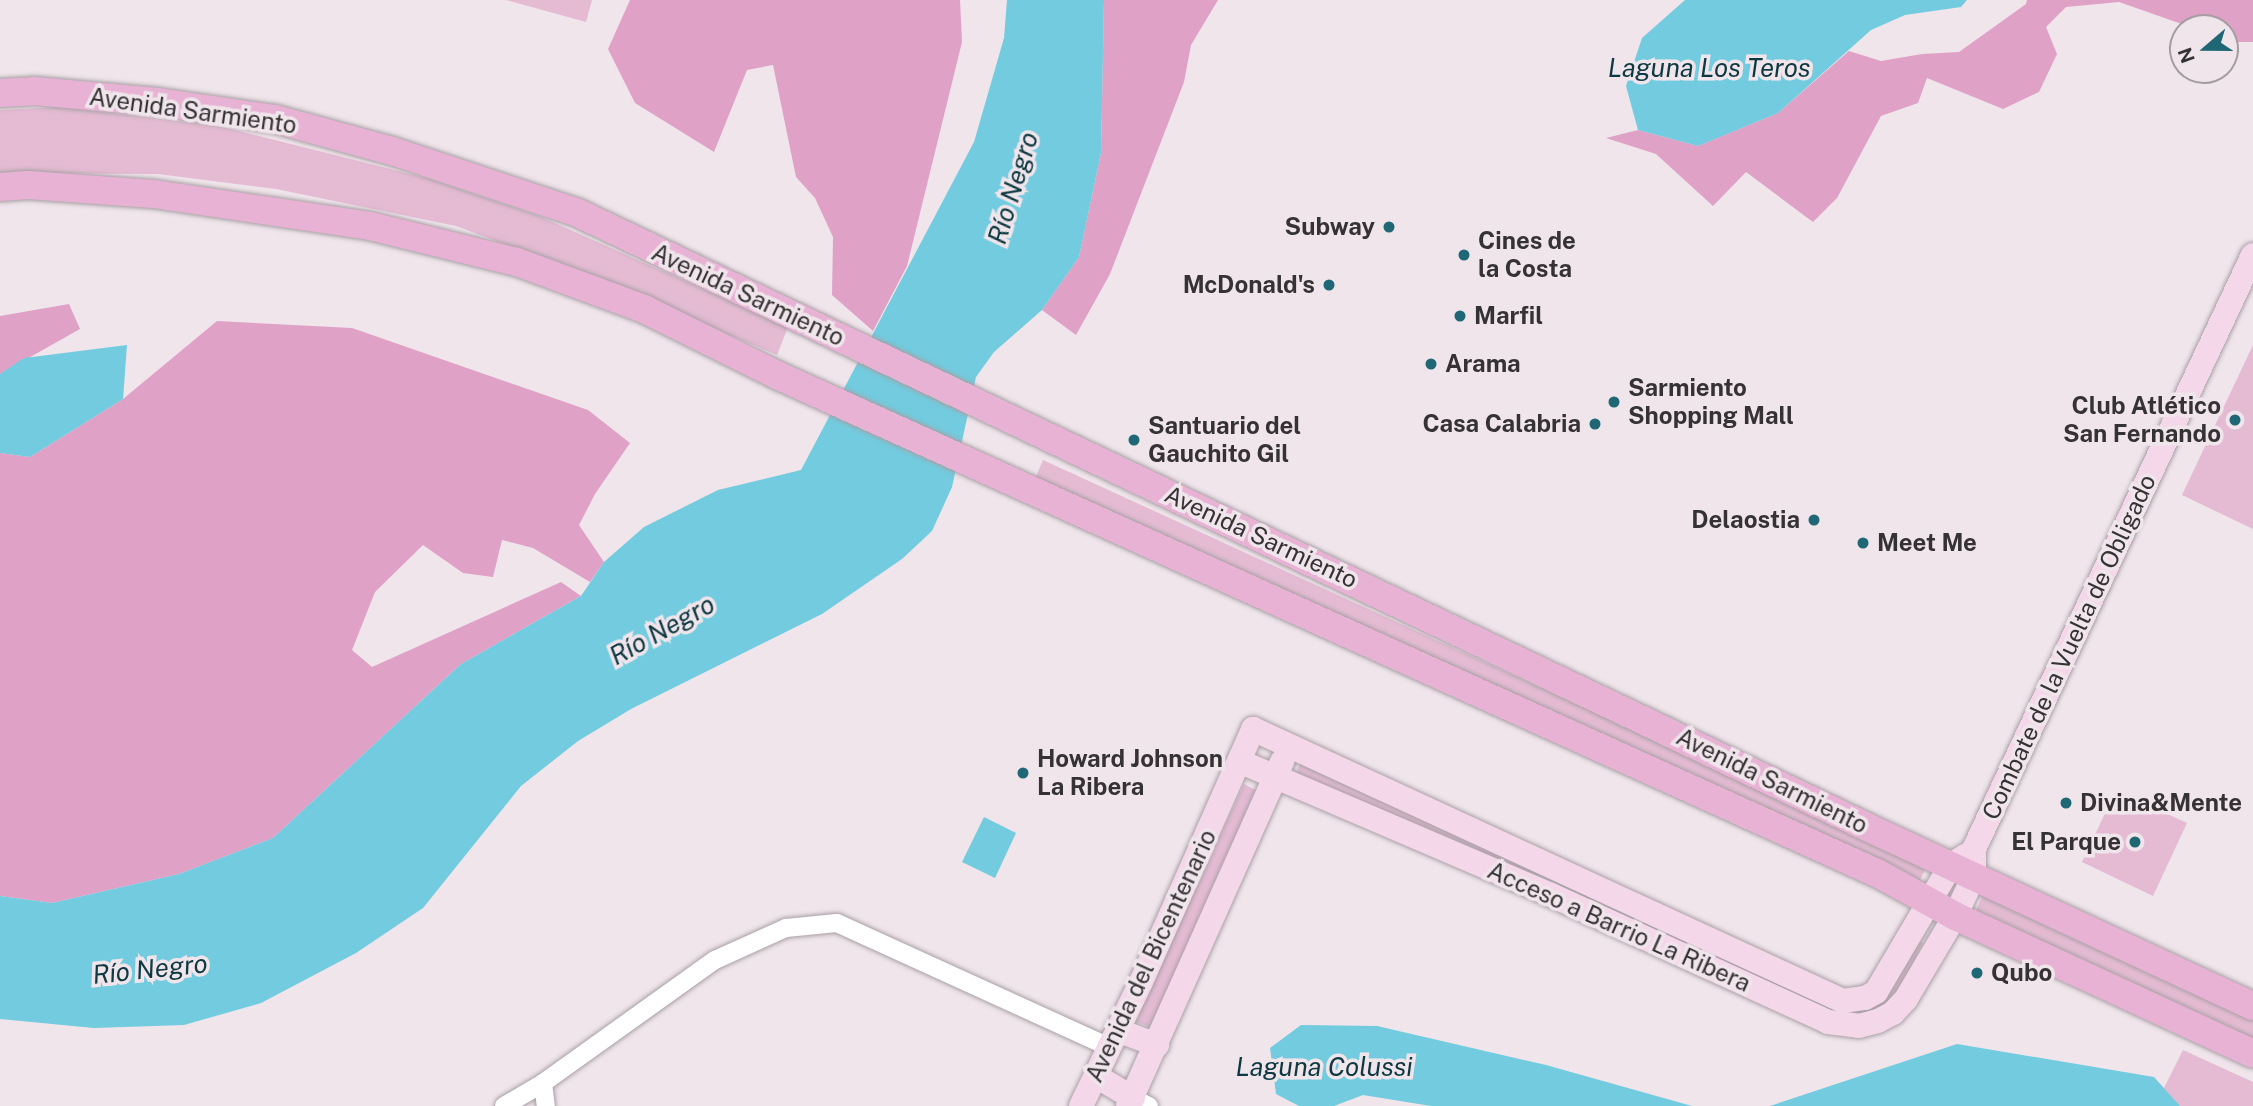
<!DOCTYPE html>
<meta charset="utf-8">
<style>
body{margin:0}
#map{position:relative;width:2253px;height:1106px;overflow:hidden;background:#efe5eb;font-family:"Public Sans",sans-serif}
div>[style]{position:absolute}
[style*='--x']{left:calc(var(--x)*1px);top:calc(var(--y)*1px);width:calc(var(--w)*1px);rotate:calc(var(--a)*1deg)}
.green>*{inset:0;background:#e4bbd3}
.forest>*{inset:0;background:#e0a1c7}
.water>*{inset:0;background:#72cbde}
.roads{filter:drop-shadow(0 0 2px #a9a0a5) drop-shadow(0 0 2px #a9a0a5)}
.street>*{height:18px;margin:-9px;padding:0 9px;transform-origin:9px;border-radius:9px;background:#fff}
.secondary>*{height:24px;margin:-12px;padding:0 12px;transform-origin:12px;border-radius:12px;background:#f4d8ea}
.primary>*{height:28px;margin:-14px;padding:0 14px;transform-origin:14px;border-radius:14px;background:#e8b2d4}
.dots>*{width:19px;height:19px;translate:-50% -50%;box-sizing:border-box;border:4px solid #efe5eb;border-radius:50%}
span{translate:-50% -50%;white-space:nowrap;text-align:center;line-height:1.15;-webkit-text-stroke:7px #efe5eb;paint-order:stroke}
.street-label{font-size:24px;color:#353234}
.poi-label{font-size:24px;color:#353234;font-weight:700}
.right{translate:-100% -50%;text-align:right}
.left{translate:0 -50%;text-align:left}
.water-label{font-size:26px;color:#0e3942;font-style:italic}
.north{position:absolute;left:2169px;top:14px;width:70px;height:70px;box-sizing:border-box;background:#efe5eb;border:2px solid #a59da2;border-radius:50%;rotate:250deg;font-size:19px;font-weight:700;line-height:28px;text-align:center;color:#353234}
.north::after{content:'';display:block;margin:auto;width:24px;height:32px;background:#1f6775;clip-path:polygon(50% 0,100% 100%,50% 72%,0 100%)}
</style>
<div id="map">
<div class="green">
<div style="clip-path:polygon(506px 0,592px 0,586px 22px)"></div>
<div style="clip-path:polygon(61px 107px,219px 126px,430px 179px,539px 216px,788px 327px,777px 355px,590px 276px,456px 226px,276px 189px,158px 174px,0 173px,0 110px)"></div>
<div style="clip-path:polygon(2253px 345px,2253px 529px,2182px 495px)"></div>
<div style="clip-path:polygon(1043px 460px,1927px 865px,1918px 884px,1035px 479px)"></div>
<div style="clip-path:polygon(1303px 758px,1542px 867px,1537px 878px,1295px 775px)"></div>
<div style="clip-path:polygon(1244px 784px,1259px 792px,1150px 1027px,1135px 1021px)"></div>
<div style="clip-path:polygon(2116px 790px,2187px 823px,2153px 896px,2082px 862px)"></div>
<div style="clip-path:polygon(1565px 880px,1852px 1008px,1915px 939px,1923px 943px,1894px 1000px,1857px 1018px,1837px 1016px,1564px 889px)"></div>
<div style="clip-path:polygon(1985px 890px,2253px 1013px,2253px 1041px,1975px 913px)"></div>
<div style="clip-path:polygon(2183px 1050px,2253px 1082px,2253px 1106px,2155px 1106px)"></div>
</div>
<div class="forest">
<div style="clip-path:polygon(630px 0,960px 0,962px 42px,907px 266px,873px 331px,832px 295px,833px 237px,815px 198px,796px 177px,773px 65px,747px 70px,714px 152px,635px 103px,608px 49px)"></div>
<div style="clip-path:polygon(1104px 0,1218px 0,1191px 45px,1184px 82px,1110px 274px,1076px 335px,1042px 310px,1079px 257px,1101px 153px)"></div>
<div style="clip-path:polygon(2027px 0,2253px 0,2253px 42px,2226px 42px,2225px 28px,2193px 28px,2119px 2px,2066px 7px,2046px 27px,2057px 54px,2039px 92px,2003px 109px,1927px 78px,1918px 103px,1881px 116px,1837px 198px,1813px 222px,1746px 172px,1713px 206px,1656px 154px,1606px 138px,1638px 130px,1698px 146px,1778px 113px,1849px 51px,1881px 61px,1922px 54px,1959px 52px,2026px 4px)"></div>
<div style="clip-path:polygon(69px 304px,80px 329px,0 374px,0 316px)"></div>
<div style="clip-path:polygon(217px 321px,352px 328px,588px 410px,630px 443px,595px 494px,579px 525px,604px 562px,590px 582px,533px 548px,502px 540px,493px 577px,463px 573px,423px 545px,375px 592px,352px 650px,372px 667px,561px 582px,581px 596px,461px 664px,273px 838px,179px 874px,52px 903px,0 896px,0 453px,30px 457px,123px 399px)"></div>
</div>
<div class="water">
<div style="clip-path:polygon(1007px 0,1104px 0,1101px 153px,1079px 257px,1042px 310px,994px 352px,976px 377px,952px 487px,932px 531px,902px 559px,822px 614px,631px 709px,578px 741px,521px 786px,423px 908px,356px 953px,261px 1003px,184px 1025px,94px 1028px,0 1019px,0 896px,52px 903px,179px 874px,273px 838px,461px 664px,581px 596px,604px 562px,644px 527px,718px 490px,801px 470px,974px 142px,1004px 38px)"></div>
<div style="clip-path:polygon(1685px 0,1967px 0,1961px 7px,1905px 15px,1871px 30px,1778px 113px,1698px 146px,1638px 130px,1626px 86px,1642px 38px)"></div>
<div style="clip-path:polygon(127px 345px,123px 399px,30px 457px,0 453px,0 374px,24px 358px)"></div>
<div style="clip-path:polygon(984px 817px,1016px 833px,995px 878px,962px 862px)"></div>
<div style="clip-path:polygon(1301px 1025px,1377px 1026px,1546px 1065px,1692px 1106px,1431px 1106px,1363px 1095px,1334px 1106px,1299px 1106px,1276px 1094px,1270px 1048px)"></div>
<div style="clip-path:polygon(1957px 1044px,2154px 1077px,2180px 1106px,1770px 1106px)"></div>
</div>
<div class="roads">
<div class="street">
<div style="--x:543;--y:1083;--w:23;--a:83"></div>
<div style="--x:1133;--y:1098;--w:18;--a:27"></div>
<div style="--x:504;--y:1106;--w:45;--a:-30.5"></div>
<div style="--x:543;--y:1083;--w:211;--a:-35.6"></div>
<div style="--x:715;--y:960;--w:78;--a:-24.3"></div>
<div style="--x:786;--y:928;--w:51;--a:-5.6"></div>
<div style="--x:837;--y:923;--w:299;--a:24.5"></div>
</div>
<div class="secondary">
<div style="--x:1241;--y:762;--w:335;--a:23.2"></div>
<div style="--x:1549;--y:894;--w:307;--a:24.6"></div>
<div style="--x:1828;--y:1022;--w:31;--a:7"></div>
<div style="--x:1859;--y:1026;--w:20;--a:-15"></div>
<div style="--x:1878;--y:1021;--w:17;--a:-28"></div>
<div style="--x:1893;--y:1013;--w:19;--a:-47"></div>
<div style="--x:1906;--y:999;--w:96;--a:-59.4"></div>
<div style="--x:1955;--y:916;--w:44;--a:-64.6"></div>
<div style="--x:1974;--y:876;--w:27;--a:-90"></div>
<div style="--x:1974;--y:849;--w:656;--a:-64.84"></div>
<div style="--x:1117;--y:1030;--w:43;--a:20.6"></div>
<div style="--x:1096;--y:1076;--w:43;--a:30.7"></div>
<div style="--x:1081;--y:1106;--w:138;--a:-64.2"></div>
<div style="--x:1141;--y:982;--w:277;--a:-66.1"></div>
<div style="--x:1253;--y:729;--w:650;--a:24.75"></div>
<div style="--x:1843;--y:1001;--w:22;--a:-8"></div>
<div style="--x:1865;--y:998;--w:13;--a:-29"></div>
<div style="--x:1876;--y:992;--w:147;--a:-59.4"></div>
<div style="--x:1951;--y:865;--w:17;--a:-33"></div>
<div style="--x:1128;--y:1106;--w:378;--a:-65.9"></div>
</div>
<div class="primary">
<div style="--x:0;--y:93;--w:34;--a:-3"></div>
<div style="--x:34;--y:91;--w:124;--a:5.1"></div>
<div style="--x:158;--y:102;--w:118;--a:8.3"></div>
<div style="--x:275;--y:119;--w:121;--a:15.3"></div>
<div style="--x:392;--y:151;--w:196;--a:18.4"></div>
<div style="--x:578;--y:213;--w:1428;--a:25.47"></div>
<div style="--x:1867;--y:827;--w:425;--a:24.9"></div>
<div style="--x:0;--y:187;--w:28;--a:-4"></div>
<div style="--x:28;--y:185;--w:126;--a:4.1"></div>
<div style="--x:154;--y:194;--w:218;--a:8.4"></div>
<div style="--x:370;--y:226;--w:151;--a:13.8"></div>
<div style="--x:517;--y:262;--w:135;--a:20.3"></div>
<div style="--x:644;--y:309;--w:151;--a:26.4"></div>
<div style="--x:779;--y:376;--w:1207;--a:24.36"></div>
<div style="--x:1879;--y:874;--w:87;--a:28.9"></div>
<div style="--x:1955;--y:916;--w:328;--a:24.8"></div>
</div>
</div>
<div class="dots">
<div style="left:1389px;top:227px;background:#1f6775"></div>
<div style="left:1464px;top:255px;background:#1f6775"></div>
<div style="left:1329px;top:285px;background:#1f6775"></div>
<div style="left:1460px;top:316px;background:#1f6775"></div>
<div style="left:1431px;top:364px;background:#1f6775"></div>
<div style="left:1614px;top:402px;background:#1f6775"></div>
<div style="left:2235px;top:420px;background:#1f6775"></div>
<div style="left:1595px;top:424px;background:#1f6775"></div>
<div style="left:1134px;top:440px;background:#1f6775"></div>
<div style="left:1814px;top:520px;background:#1f6775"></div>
<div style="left:1863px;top:543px;background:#1f6775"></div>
<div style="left:1023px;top:773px;background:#1f6775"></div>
<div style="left:2066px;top:803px;background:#1f6775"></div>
<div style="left:2135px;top:842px;background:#1f6775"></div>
<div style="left:1977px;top:973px;background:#1f6775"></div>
</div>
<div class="street-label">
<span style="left:193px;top:111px;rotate:8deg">Avenida Sarmiento</span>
<span style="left:748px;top:295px;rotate:25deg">Avenida Sarmiento</span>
<span style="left:1261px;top:537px;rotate:25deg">Avenida Sarmiento</span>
<span style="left:2069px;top:647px;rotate:-65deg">Combate de la Vuelta de Obligado</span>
<span style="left:1772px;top:781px;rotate:26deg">Avenida Sarmiento</span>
<span style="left:1619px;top:927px;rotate:24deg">Acceso a Barrio La Ribera</span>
<span style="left:1151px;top:956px;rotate:-65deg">Avenida del Bicentenario</span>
</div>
<div class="poi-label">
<span class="right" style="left:1375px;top:227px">Subway</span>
<span class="left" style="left:1478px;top:255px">Cines de<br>la Costa</span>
<span class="right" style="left:1315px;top:285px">McDonald's</span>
<span class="left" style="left:1474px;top:316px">Marfil</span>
<span class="left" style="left:1445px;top:364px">Arama</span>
<span class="left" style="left:1628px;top:402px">Sarmiento<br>Shopping Mall</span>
<span class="right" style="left:2221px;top:420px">Club Atlético<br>San Fernando</span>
<span class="right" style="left:1581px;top:424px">Casa Calabria</span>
<span class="left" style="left:1148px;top:440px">Santuario del<br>Gauchito Gil</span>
<span class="right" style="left:1800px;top:520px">Delaostia</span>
<span class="left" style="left:1877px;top:543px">Meet Me</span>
<span class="left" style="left:1037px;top:773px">Howard Johnson<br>La Ribera</span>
<span class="left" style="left:2080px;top:803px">Divina&amp;Mente</span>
<span class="right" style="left:2121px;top:842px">El Parque</span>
<span class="left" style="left:1991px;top:973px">Qubo</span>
</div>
<div class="water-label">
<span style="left:1709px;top:68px">Laguna Los Teros</span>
<span style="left:1013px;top:188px;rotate:-73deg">Río Negro</span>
<span style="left:662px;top:630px;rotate:-29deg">Río Negro</span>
<span style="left:150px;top:969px;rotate:-6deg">Río Negro</span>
<span style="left:1324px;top:1067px">Laguna Colussi</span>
</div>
<div class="north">N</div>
</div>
